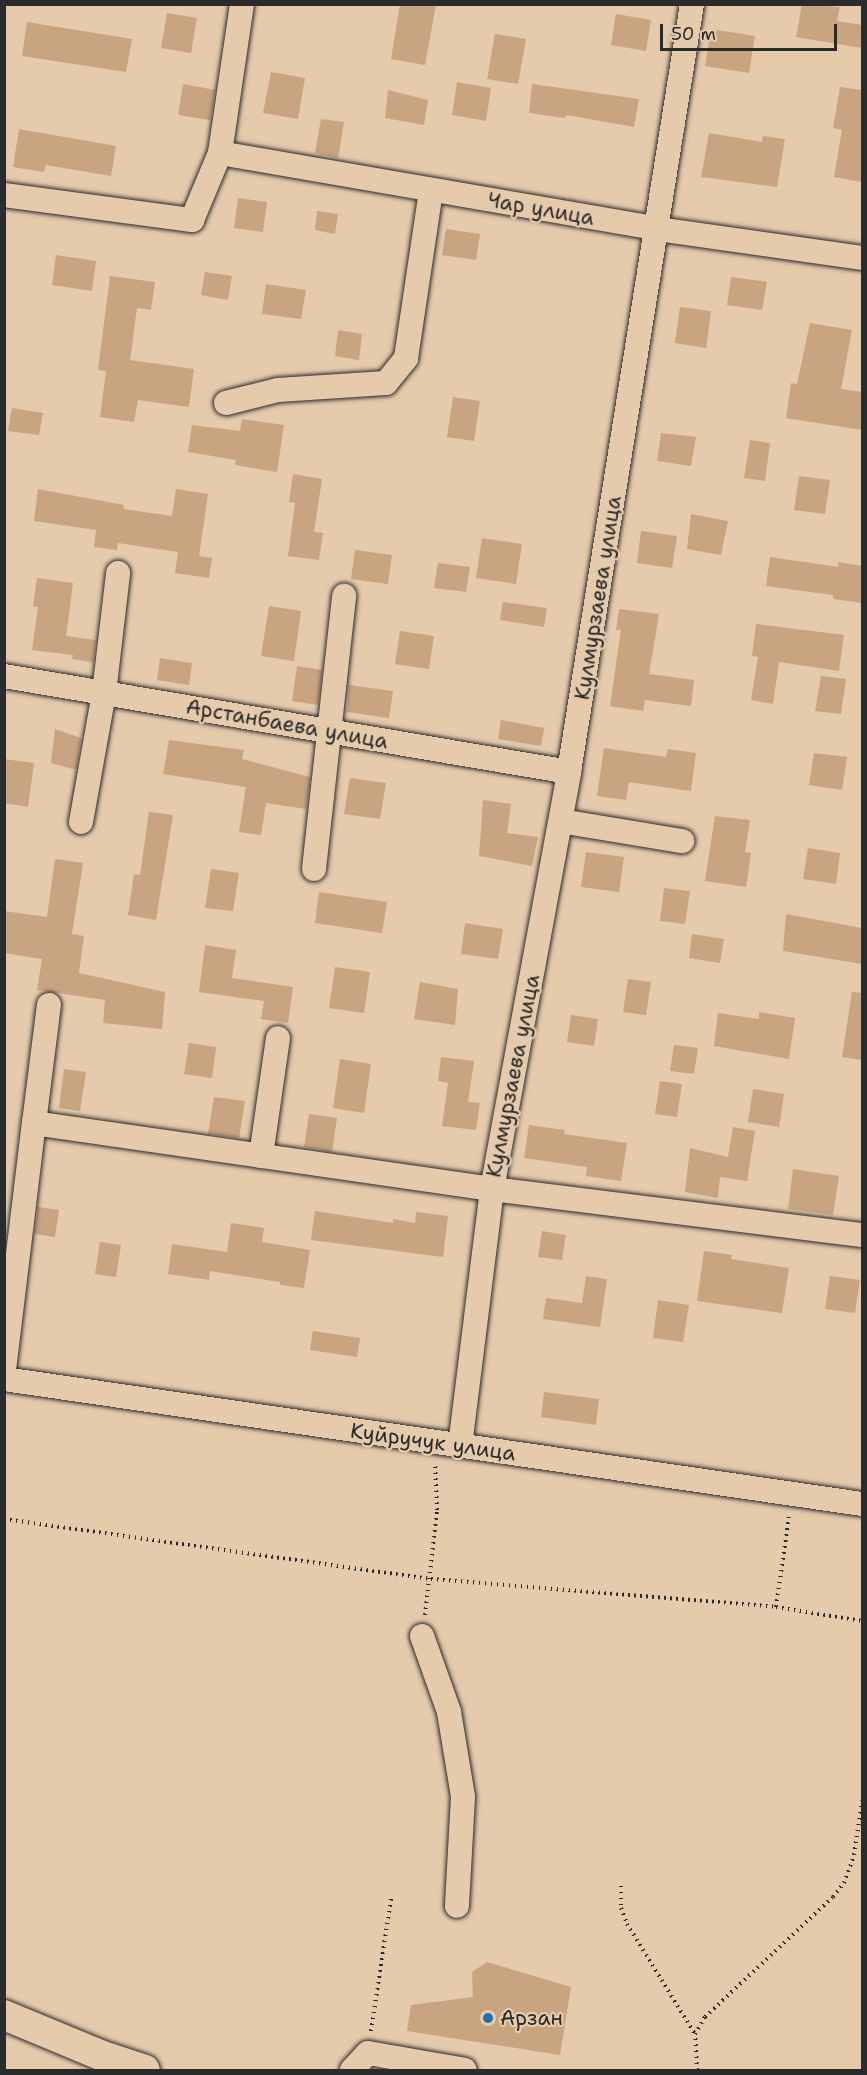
<!DOCTYPE html>
<meta charset="utf-8">
<style>
body{margin:0}
#map{position:relative;width:867px;height:2075px;overflow:hidden;background:#e5caac;font-family:"Shantell Sans",sans-serif}
div>[style]{position:absolute}
[style*='--x']{left:calc(var(--x)*1px);top:calc(var(--y)*1px);width:calc(var(--w)*1px);rotate:calc(var(--a)*1deg)}
.building>*{inset:0;background:#c8a481}
.path>*{height:4px;margin-top:-2px;transform-origin:0;background:repeating-linear-gradient(90deg,#2b2b2b 0 1.5px,transparent 0 6px)}
.roads{filter:drop-shadow(0 0 2px #2b2b2b) drop-shadow(0 0 2px #2b2b2b)}
.minor>*{height:24px;margin:-12px;padding:0 12px;transform-origin:12px;border-radius:12px;background:#e5caac}
.major>*{height:30px;margin:-15px;padding:0 15px;transform-origin:15px;border-radius:15px;background:#e5caac}
.dots>*{width:16px;height:16px;translate:-50% -50%;box-sizing:border-box;border:3px solid #e5caac;border-radius:50%}
span{translate:-50% -50%;white-space:nowrap;text-align:center;line-height:1.15;-webkit-text-stroke:4.5px #e5caac;paint-order:stroke}
.street-label{font-size:21px;color:#2b2b2b}
.poi-label{font-size:21px;color:#2b2b2b}
.left{translate:0 -50%;text-align:left}
.frame{position:absolute;inset:0;border:6px solid #2b2b2b;pointer-events:none}
.scale{position:absolute;left:660px;top:24px;width:177px;height:27px;box-sizing:border-box;border:3px solid #2b2b2b;border-top:0;padding-left:8px;font-size:18px;line-height:21px;white-space:nowrap;color:#2b2b2b;-webkit-text-stroke:4px #e5caac;paint-order:stroke}
</style>
<div id="map">
<div class="building">
<div style="clip-path:polygon(400px 4px,436px 4px,425px 65px,391px 59px)"></div>
<div style="clip-path:polygon(802px 4px,840px 7px,837px 21px,862px 25px,862px 48px,796px 37px)"></div>
<div style="clip-path:polygon(167px 13px,197px 18px,191px 53px,161px 48px)"></div>
<div style="clip-path:polygon(616px 14px,651px 20px,646px 51px,611px 45px)"></div>
<div style="clip-path:polygon(27px 22px,132px 39px,126px 72px,22px 56px)"></div>
<div style="clip-path:polygon(711px 29px,755px 36px,749px 73px,705px 66px)"></div>
<div style="clip-path:polygon(495px 34px,526px 39px,518px 84px,487px 79px)"></div>
<div style="clip-path:polygon(271px 72px,305px 78px,298px 119px,263px 113px)"></div>
<div style="clip-path:polygon(457px 82px,491px 88px,486px 121px,452px 115px)"></div>
<div style="clip-path:polygon(183px 84px,215px 90px,210px 120px,178px 115px)"></div>
<div style="clip-path:polygon(532px 84px,639px 99px,634px 127px,566px 115px,565px 118px,529px 113px)"></div>
<div style="clip-path:polygon(840px 87px,862px 90px,861px 182px,834px 177px,842px 130px,833px 128px)"></div>
<div style="clip-path:polygon(388px 90px,428px 100px,424px 125px,385px 118px)"></div>
<div style="clip-path:polygon(321px 119px,344px 122px,338px 158px,315px 153px)"></div>
<div style="clip-path:polygon(19px 129px,116px 146px,111px 176px,46px 165px,44px 172px,13px 167px)"></div>
<div style="clip-path:polygon(709px 133px,762px 142px,763px 136px,785px 139px,777px 187px,701px 177px)"></div>
<div style="clip-path:polygon(238px 198px,267px 202px,263px 232px,234px 228px)"></div>
<div style="clip-path:polygon(317px 211px,338px 214px,335px 234px,315px 230px)"></div>
<div style="clip-path:polygon(446px 229px,480px 234px,476px 260px,442px 255px)"></div>
<div style="clip-path:polygon(56px 255px,96px 261px,92px 291px,52px 285px)"></div>
<div style="clip-path:polygon(205px 272px,232px 276px,228px 300px,201px 295px)"></div>
<div style="clip-path:polygon(110px 276px,155px 282px,151px 310px,137px 308px,130px 360px,194px 369px,189px 407px,138px 400px,134px 422px,100px 417px,106px 371px,98px 370px)"></div>
<div style="clip-path:polygon(731px 277px,767px 282px,762px 310px,727px 305px)"></div>
<div style="clip-path:polygon(266px 284px,306px 290px,301px 319px,262px 314px)"></div>
<div style="clip-path:polygon(680px 307px,711px 311px,706px 348px,675px 343px)"></div>
<div style="clip-path:polygon(810px 323px,852px 330px,841px 389px,862px 392px,862px 430px,786px 418px,791px 383px,797px 384px)"></div>
<div style="clip-path:polygon(338px 330px,362px 334px,359px 360px,335px 356px)"></div>
<div style="clip-path:polygon(453px 397px,480px 401px,474px 441px,447px 437px)"></div>
<div style="clip-path:polygon(12px 408px,43px 413px,39px 435px,8px 431px)"></div>
<div style="clip-path:polygon(242px 419px,284px 425px,277px 472px,235px 465px,236px 460px,188px 452px,192px 425px,240px 431px)"></div>
<div style="clip-path:polygon(661px 433px,696px 437px,691px 466px,657px 461px)"></div>
<div style="clip-path:polygon(750px 440px,770px 443px,765px 481px,744px 478px)"></div>
<div style="clip-path:polygon(293px 474px,322px 479px,314px 532px,323px 533px,319px 560px,288px 556px,295px 503px,289px 502px)"></div>
<div style="clip-path:polygon(799px 476px,830px 480px,825px 514px,794px 510px)"></div>
<div style="clip-path:polygon(38px 489px,124px 505px,123px 509px,172px 516px,176px 489px,208px 494px,199px 556px,212px 558px,209px 578px,175px 573px,178px 552px,118px 543px,117px 550px,94px 547px,96px 530px,34px 521px)"></div>
<div style="clip-path:polygon(691px 514px,728px 521px,721px 555px,687px 549px)"></div>
<div style="clip-path:polygon(641px 531px,677px 536px,672px 568px,637px 563px)"></div>
<div style="clip-path:polygon(482px 538px,522px 544px,516px 584px,476px 578px)"></div>
<div style="clip-path:polygon(355px 550px,392px 555px,388px 584px,351px 579px)"></div>
<div style="clip-path:polygon(770px 557px,838px 567px,838px 562px,862px 566px,862px 603px,833px 599px,833px 595px,766px 586px)"></div>
<div style="clip-path:polygon(438px 563px,470px 567px,466px 592px,434px 588px)"></div>
<div style="clip-path:polygon(37px 578px,73px 583px,66px 636px,96px 640px,93px 662px,72px 659px,73px 655px,32px 650px,38px 607px,33px 606px)"></div>
<div style="clip-path:polygon(503px 602px,547px 608px,544px 627px,500px 620px)"></div>
<div style="clip-path:polygon(269px 606px,301px 611px,294px 661px,261px 656px)"></div>
<div style="clip-path:polygon(619px 609px,659px 614px,649px 674px,694px 680px,691px 706px,645px 700px,643px 711px,610px 706px,621px 630px,616px 630px)"></div>
<div style="clip-path:polygon(756px 624px,844px 635px,839px 671px,779px 662px,773px 704px,751px 700px,758px 657px,752px 656px)"></div>
<div style="clip-path:polygon(400px 631px,434px 636px,429px 669px,395px 664px)"></div>
<div style="clip-path:polygon(160px 658px,192px 663px,189px 685px,157px 680px)"></div>
<div style="clip-path:polygon(297px 666px,322px 670px,318px 705px,292px 701px)"></div>
<div style="clip-path:polygon(821px 676px,846px 679px,841px 714px,815px 711px)"></div>
<div style="clip-path:polygon(349px 685px,393px 691px,389px 718px,347px 712px)"></div>
<div style="clip-path:polygon(501px 720px,544px 728px,541px 746px,498px 739px)"></div>
<div style="clip-path:polygon(55px 729px,81px 738px,76px 770px,51px 763px)"></div>
<div style="clip-path:polygon(169px 740px,244px 750px,242px 759px,310px 777px,306px 809px,266px 803px,261px 835px,239px 832px,246px 787px,163px 774px)"></div>
<div style="clip-path:polygon(604px 748px,666px 757px,668px 749px,696px 753px,691px 791px,629px 782px,626px 800px,597px 796px)"></div>
<div style="clip-path:polygon(814px 753px,847px 757px,842px 790px,809px 785px)"></div>
<div style="clip-path:polygon(4px 759px,34px 763px,28px 807px,4px 803px)"></div>
<div style="clip-path:polygon(350px 778px,386px 783px,380px 819px,344px 814px)"></div>
<div style="clip-path:polygon(483px 800px,511px 804px,507px 833px,538px 837px,532px 866px,479px 856px)"></div>
<div style="clip-path:polygon(149px 812px,173px 815px,156px 920px,128px 915px,134px 874px,140px 875px)"></div>
<div style="clip-path:polygon(715px 816px,750px 820px,745px 852px,751px 853px,746px 887px,705px 881px)"></div>
<div style="clip-path:polygon(808px 848px,840px 853px,836px 884px,803px 879px)"></div>
<div style="clip-path:polygon(586px 852px,624px 857px,619px 892px,581px 887px)"></div>
<div style="clip-path:polygon(55px 859px,83px 863px,72px 934px,84px 936px,79px 973px,165px 992px,162px 1029px,103px 1023px,105px 1000px,37px 990px,42px 959px,4px 953px,4px 911px,47px 917px)"></div>
<div style="clip-path:polygon(211px 869px,239px 873px,233px 911px,205px 908px)"></div>
<div style="clip-path:polygon(664px 888px,690px 891px,685px 924px,660px 921px)"></div>
<div style="clip-path:polygon(319px 892px,387px 902px,382px 933px,315px 923px)"></div>
<div style="clip-path:polygon(786px 914px,862px 928px,862px 964px,783px 951px)"></div>
<div style="clip-path:polygon(465px 923px,503px 929px,498px 959px,461px 954px)"></div>
<div style="clip-path:polygon(692px 934px,724px 939px,720px 963px,689px 958px)"></div>
<div style="clip-path:polygon(205px 945px,236px 950px,232px 978px,293px 987px,288px 1023px,261px 1019px,264px 1001px,199px 992px)"></div>
<div style="clip-path:polygon(335px 967px,370px 972px,364px 1013px,329px 1008px)"></div>
<div style="clip-path:polygon(628px 979px,651px 982px,646px 1015px,623px 1012px)"></div>
<div style="clip-path:polygon(420px 982px,458px 989px,455px 1025px,414px 1019px)"></div>
<div style="clip-path:polygon(852px 992px,862px 993px,862px 1060px,842px 1057px)"></div>
<div style="clip-path:polygon(759px 1012px,795px 1018px,789px 1059px,714px 1046px,718px 1013px,759px 1019px)"></div>
<div style="clip-path:polygon(571px 1015px,598px 1019px,594px 1046px,567px 1042px)"></div>
<div style="clip-path:polygon(189px 1043px,216px 1047px,212px 1078px,184px 1074px)"></div>
<div style="clip-path:polygon(674px 1045px,698px 1048px,694px 1074px,670px 1071px)"></div>
<div style="clip-path:polygon(441px 1057px,474px 1061px,468px 1102px,480px 1103px,476px 1130px,442px 1126px,448px 1083px,438px 1081px)"></div>
<div style="clip-path:polygon(340px 1059px,371px 1064px,364px 1113px,333px 1108px)"></div>
<div style="clip-path:polygon(64px 1069px,86px 1072px,80px 1111px,59px 1108px)"></div>
<div style="clip-path:polygon(660px 1081px,682px 1084px,677px 1117px,655px 1114px)"></div>
<div style="clip-path:polygon(753px 1089px,784px 1094px,779px 1127px,748px 1122px)"></div>
<div style="clip-path:polygon(214px 1097px,245px 1101px,239px 1138px,208px 1134px)"></div>
<div style="clip-path:polygon(309px 1114px,337px 1118px,332px 1152px,304px 1147px)"></div>
<div style="clip-path:polygon(529px 1125px,565px 1130px,564px 1134px,627px 1143px,621px 1181px,586px 1176px,587px 1167px,524px 1158px)"></div>
<div style="clip-path:polygon(733px 1127px,755px 1131px,747px 1181px,720px 1177px,718px 1198px,685px 1192px,690px 1148px,728px 1157px)"></div>
<div style="clip-path:polygon(793px 1169px,839px 1176px,833px 1215px,788px 1209px)"></div>
<div style="clip-path:polygon(38px 1207px,59px 1210px,55px 1237px,35px 1234px)"></div>
<div style="clip-path:polygon(315px 1211px,393px 1223px,393px 1219px,415px 1223px,416px 1212px,448px 1216px,443px 1257px,311px 1240px)"></div>
<div style="clip-path:polygon(231px 1223px,264px 1228px,262px 1242px,310px 1250px,304px 1288px,280px 1285px,280px 1282px,210px 1271px,209px 1280px,168px 1274px,172px 1244px,227px 1252px)"></div>
<div style="clip-path:polygon(542px 1231px,566px 1235px,562px 1260px,538px 1257px)"></div>
<div style="clip-path:polygon(100px 1242px,121px 1245px,116px 1277px,95px 1274px)"></div>
<div style="clip-path:polygon(704px 1251px,732px 1255px,731px 1259px,789px 1268px,782px 1313px,697px 1301px)"></div>
<div style="clip-path:polygon(586px 1276px,607px 1279px,600px 1327px,543px 1319px,546px 1298px,582px 1303px)"></div>
<div style="clip-path:polygon(830px 1276px,860px 1280px,855px 1313px,825px 1309px)"></div>
<div style="clip-path:polygon(658px 1300px,689px 1305px,683px 1342px,653px 1338px)"></div>
<div style="clip-path:polygon(313px 1331px,360px 1338px,357px 1357px,310px 1350px)"></div>
<div style="clip-path:polygon(544px 1392px,599px 1399px,596px 1425px,541px 1417px)"></div>
<div style="clip-path:polygon(487px 1962px,571px 1987px,560px 2055px,407px 2031px,411px 2005px,473px 1997px,472px 1972px)"></div>
</div>
<div class="path">
<div style="--x:4;--y:1519;--w:431;--a:8"></div>
<div style="--x:431;--y:1579;--w:346;--a:4.6"></div>
<div style="--x:776;--y:1607;--w:87;--a:9.2"></div>
<div style="--x:776;--y:1607;--w:91;--a:-81.8"></div>
<div style="--x:425;--y:1615;--w:106;--a:-83.5"></div>
<div style="--x:437;--y:1510;--w:46;--a:-92.5"></div>
<div style="--x:621;--y:1886;--w:22;--a:90"></div>
<div style="--x:621;--y:1908;--w:17;--a:69"></div>
<div style="--x:627;--y:1924;--w:129;--a:58.3"></div>
<div style="--x:371;--y:2031;--w:134;--a:-81.4"></div>
<div style="--x:697;--y:2070;--w:36;--a:-93"></div>
<div style="--x:695;--y:2034;--w:20;--a:-60"></div>
<div style="--x:705;--y:2017;--w:175;--a:-43.2"></div>
<div style="--x:833;--y:1897;--w:18;--a:-52"></div>
<div style="--x:844;--y:1883;--w:30;--a:-70"></div>
<div style="--x:854;--y:1855;--w:55;--a:-81.6"></div>
</div>
<div class="roads">
<div class="minor">
<div style="--x:220;--y:153;--w:445;--a:9.8"></div>
<div style="--x:658;--y:229;--w:206;--a:8.1"></div>
<div style="--x:4;--y:195;--w:190;--a:7.6"></div>
<div style="--x:192;--y:220;--w:73;--a:-67.3"></div>
<div style="--x:220;--y:153;--w:151;--a:-81.6"></div>
<div style="--x:226;--y:403;--w:54;--a:-14"></div>
<div style="--x:278;--y:390;--w:108;--a:-3.7"></div>
<div style="--x:386;--y:383;--w:32;--a:-51"></div>
<div style="--x:406;--y:358;--w:170;--a:-81.5"></div>
<div style="--x:4;--y:676;--w:573;--a:9.64"></div>
<div style="--x:561;--y:821;--w:123;--a:9.4"></div>
<div style="--x:81;--y:822;--w:131;--a:-79.9"></div>
<div style="--x:104;--y:693;--w:121;--a:-83.3"></div>
<div style="--x:314;--y:869;--w:275;--a:-83.7"></div>
<div style="--x:34;--y:1123;--w:119;--a:-82.8"></div>
<div style="--x:261;--y:1156;--w:119;--a:-81.8"></div>
<div style="--x:4;--y:1370;--w:249;--a:-83.1"></div>
<div style="--x:34;--y:1123;--w:463;--a:8.2"></div>
<div style="--x:492;--y:1189;--w:373;--a:7.1"></div>
<div style="--x:4;--y:1379;--w:867;--a:8.29"></div>
<div style="--x:460;--y:1446;--w:259;--a:-82.9"></div>
<div style="--x:492;--y:1189;--w:424;--a:-79.5"></div>
<div style="--x:569;--y:772;--w:778;--a:-80.9"></div>
<div style="--x:422;--y:1636;--w:81;--a:70.4"></div>
<div style="--x:449;--y:1712;--w:86;--a:80.6"></div>
<div style="--x:463;--y:1797;--w:109;--a:93.2"></div>
<div style="--x:352;--y:2070;--w:23;--a:-47"></div>
<div style="--x:368;--y:2053;--w:98;--a:9.9"></div>
</div>
<div class="major">
<div style="--x:4;--y:2015;--w:104;--a:22.6"></div>
<div style="--x:100;--y:2055;--w:47;--a:18.4"></div>
</div>
</div>
<div class="dots">
<div style="left:488px;top:2018px;background:#1f6fb2"></div>
</div>
<div class="street-label">
<span style="left:541px;top:209px;rotate:10deg">Чар улица</span>
<span style="left:598px;top:598px;rotate:-81deg">Кулмурзаева улица</span>
<span style="left:287px;top:724px;rotate:10deg">Арстанбаева улица</span>
<span style="left:513px;top:1076px;rotate:-79deg">Кулмурзаева улица</span>
<span style="left:433px;top:1442px;rotate:8deg">Куйручук улица</span>
</div>
<div class="poi-label">
<span class="left" style="left:500px;top:2018px">Арзан</span>
</div>
<div class="frame"></div>
<div class="scale">50 m</div>
</div>
